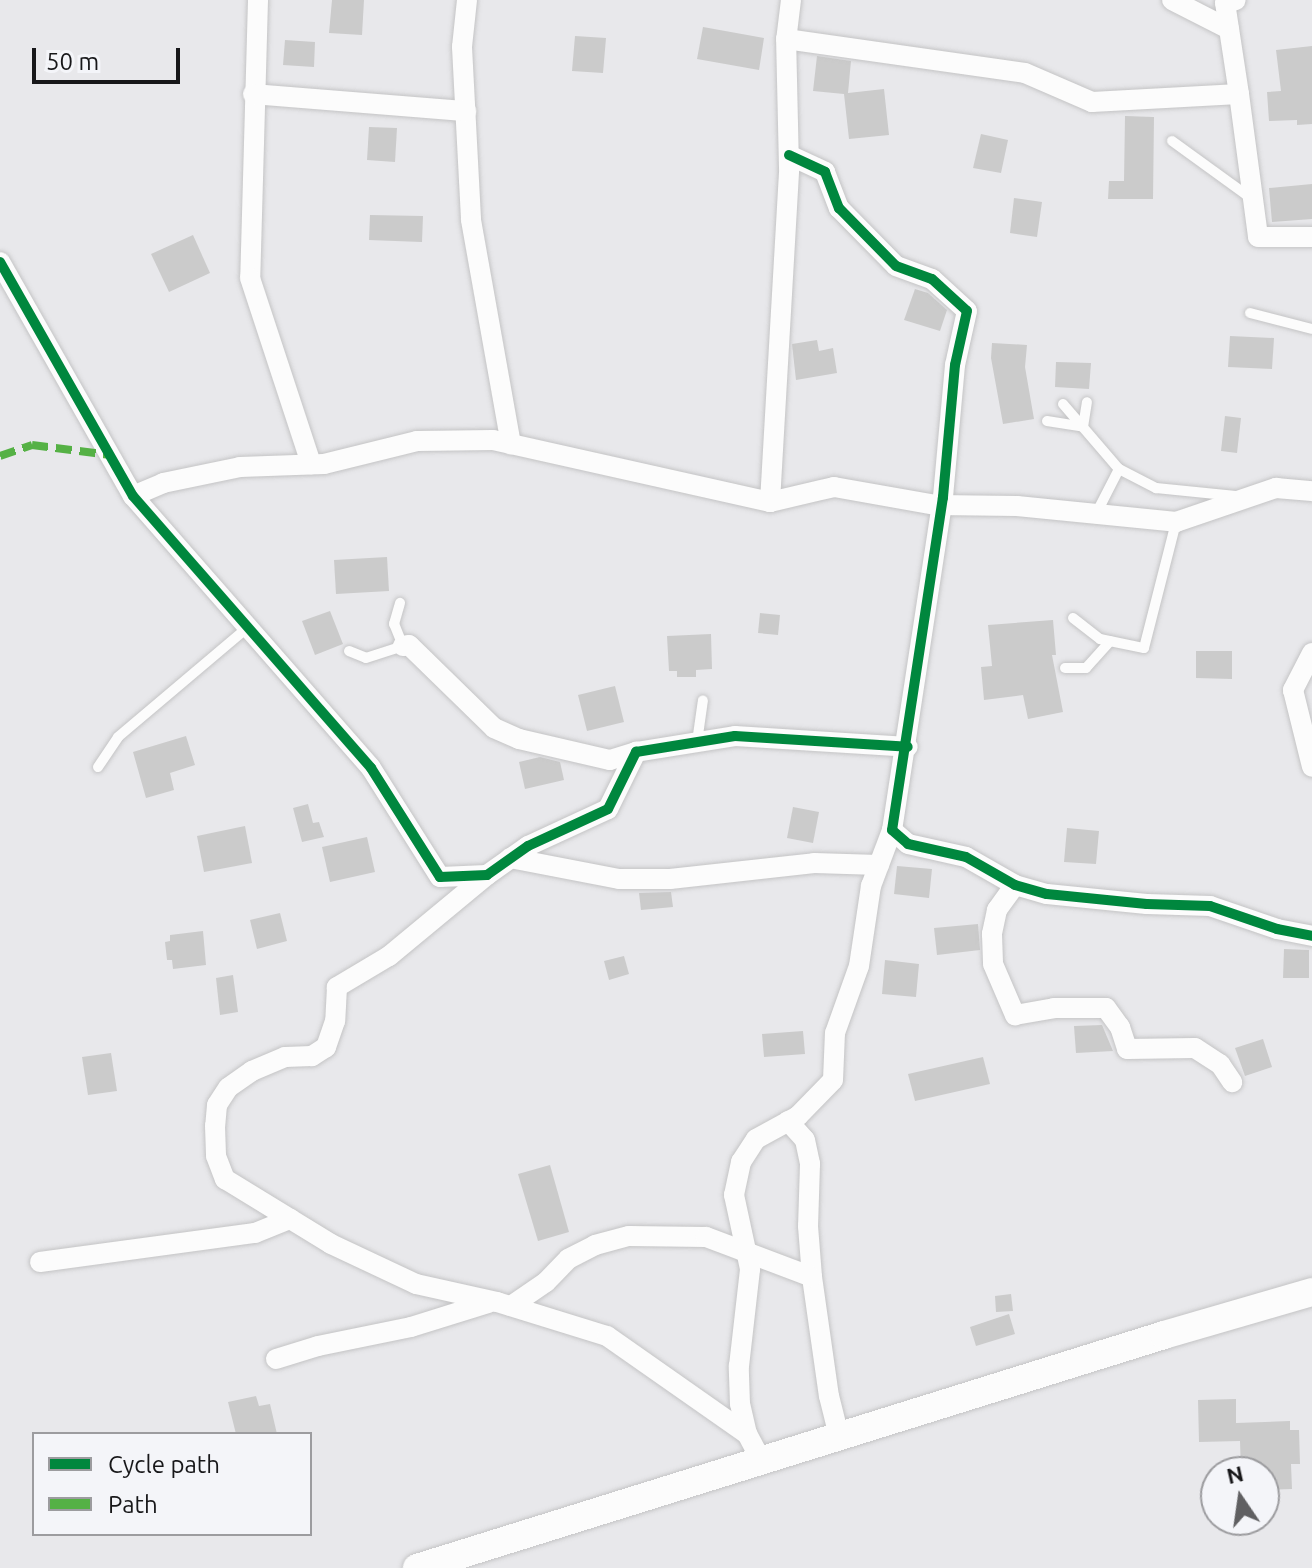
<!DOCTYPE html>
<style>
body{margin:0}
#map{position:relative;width:1312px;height:1568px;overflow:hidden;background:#e8e8eb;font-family:Ubuntu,sans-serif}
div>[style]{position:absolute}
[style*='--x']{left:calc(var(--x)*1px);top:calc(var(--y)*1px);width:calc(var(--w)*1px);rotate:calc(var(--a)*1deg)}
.building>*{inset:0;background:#cbcbcb}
.roads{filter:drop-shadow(0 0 2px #c4c4c5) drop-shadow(0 0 2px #c4c4c5)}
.lane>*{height:10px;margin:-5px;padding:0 5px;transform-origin:5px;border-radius:5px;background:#fcfcfc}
.street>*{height:20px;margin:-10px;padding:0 10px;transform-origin:10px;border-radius:10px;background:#fcfcfc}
.secondary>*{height:28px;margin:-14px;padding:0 14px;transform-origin:14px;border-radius:14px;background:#fcfcfc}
.quiet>*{height:8px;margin-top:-4px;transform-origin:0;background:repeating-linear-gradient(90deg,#55b145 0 16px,transparent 0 24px)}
.cycleway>*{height:10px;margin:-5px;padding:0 5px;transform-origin:5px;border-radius:5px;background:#00873e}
span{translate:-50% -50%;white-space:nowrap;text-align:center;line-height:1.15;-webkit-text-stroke:6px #f4f5f9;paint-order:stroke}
.legend{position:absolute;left:32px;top:1432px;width:280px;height:104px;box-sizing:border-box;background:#f4f5f9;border:2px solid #9c9c9f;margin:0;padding:10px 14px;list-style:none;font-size:24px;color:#171719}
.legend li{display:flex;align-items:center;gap:16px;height:40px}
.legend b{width:40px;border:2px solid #9c9c9f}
.north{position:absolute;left:1200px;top:1456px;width:80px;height:80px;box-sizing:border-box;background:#f4f5f9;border:2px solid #9c9c9f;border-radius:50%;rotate:347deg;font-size:22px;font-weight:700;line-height:32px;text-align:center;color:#171719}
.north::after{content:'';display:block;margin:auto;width:28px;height:36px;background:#606062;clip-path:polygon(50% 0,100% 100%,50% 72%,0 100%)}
.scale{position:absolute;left:32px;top:48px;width:148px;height:36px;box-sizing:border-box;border:4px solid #171719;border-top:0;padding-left:10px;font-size:24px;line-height:28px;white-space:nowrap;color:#171719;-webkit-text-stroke:6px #f4f5f9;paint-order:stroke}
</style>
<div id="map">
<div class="building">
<div style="clip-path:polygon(332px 0,364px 0,362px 35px,329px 33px)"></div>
<div style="clip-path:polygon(703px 27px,764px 38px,759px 70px,697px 59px)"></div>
<div style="clip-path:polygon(575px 36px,606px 38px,603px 73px,572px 71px)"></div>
<div style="clip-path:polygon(285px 40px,315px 42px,314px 67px,283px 65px)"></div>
<div style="clip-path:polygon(1312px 46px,1312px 124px,1297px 125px,1297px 120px,1269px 121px,1267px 92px,1281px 91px,1276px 50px)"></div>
<div style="clip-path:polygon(817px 56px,851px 61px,848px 93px,884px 89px,889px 135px,849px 139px,844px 94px,813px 91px)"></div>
<div style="clip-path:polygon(1125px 116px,1154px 117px,1153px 199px,1108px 199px,1109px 181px,1124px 181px)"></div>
<div style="clip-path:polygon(369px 127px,397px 128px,395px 162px,367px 160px)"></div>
<div style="clip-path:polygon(981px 134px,1008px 140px,1001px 173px,973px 168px)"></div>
<div style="clip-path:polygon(1312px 184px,1312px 219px,1272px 222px,1269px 188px)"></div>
<div style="clip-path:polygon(1014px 198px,1042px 202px,1037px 237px,1010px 233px)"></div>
<div style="clip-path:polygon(370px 215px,423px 216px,422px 242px,369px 240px)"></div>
<div style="clip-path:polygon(193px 235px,210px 273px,169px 292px,151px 254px)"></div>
<div style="clip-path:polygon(915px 289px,928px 293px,947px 310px,940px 331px,904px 320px)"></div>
<div style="clip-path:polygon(1230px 336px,1274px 338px,1272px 369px,1228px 367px)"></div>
<div style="clip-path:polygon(817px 340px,819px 351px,833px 348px,837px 373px,796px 380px,792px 344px)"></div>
<div style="clip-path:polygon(992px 343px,1027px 345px,1025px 367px,1034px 419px,1003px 424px,991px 358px)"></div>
<div style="clip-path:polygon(1056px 362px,1091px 363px,1089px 389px,1055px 387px)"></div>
<div style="clip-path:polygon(1225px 416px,1241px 418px,1237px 453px,1221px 451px)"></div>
<div style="clip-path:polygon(387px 557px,389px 591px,336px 594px,334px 560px)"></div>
<div style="clip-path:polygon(330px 611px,343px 644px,315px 655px,302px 621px)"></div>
<div style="clip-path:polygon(760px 613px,780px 615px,778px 635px,758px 633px)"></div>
<div style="clip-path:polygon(1053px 620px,1056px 655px,1052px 655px,1063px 712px,1028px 719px,1023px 695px,984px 700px,981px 667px,992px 666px,988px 625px)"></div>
<div style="clip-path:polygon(711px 634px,712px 669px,696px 670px,696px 677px,677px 677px,677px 671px,669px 671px,667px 636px)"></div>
<div style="clip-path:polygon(1196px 651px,1232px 651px,1232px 679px,1196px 678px)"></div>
<div style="clip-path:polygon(615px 686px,624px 722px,587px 731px,578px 695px)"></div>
<div style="clip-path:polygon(186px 736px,195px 765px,170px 773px,174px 790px,146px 798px,133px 752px)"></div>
<div style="clip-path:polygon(540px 757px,560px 762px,564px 780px,525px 789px,519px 762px)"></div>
<div style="clip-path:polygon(308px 804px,313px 823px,319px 822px,324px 837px,302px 842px,293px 808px)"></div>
<div style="clip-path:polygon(793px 807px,819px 812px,813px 843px,787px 838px)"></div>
<div style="clip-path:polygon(245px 826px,252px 863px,204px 872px,197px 836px)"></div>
<div style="clip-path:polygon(1067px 828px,1099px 831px,1096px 864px,1064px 862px)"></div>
<div style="clip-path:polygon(367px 837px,375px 872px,330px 882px,322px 847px)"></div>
<div style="clip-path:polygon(897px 866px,932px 869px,929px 898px,894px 894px)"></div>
<div style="clip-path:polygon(671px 892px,673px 907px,641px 910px,639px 893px)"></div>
<div style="clip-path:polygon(280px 913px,287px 941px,257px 949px,250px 920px)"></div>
<div style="clip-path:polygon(978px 924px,980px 950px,937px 955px,934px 928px)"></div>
<div style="clip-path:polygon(203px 931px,206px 965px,173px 969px,172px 960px,167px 960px,165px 942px,170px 941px,170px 935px)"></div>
<div style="clip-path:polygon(1284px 949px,1309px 950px,1309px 978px,1283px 978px)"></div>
<div style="clip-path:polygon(624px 956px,629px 974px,609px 980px,604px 961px)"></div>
<div style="clip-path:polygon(885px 960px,919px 964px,916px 997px,882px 994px)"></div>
<div style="clip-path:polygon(233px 975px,238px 1012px,220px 1015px,216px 978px)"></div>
<div style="clip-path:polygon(1102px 1025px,1113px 1051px,1076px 1053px,1074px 1026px)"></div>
<div style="clip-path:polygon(803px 1031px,805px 1054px,764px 1057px,762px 1034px)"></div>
<div style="clip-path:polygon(1263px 1039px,1272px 1067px,1245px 1076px,1235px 1048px)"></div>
<div style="clip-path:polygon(111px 1053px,117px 1091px,88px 1095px,82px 1057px)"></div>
<div style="clip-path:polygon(983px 1057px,990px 1084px,915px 1101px,908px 1074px)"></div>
<div style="clip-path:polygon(550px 1165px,569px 1232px,538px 1241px,518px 1174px)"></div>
<div style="clip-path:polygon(1011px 1294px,1013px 1311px,996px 1312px,995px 1296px)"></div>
<div style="clip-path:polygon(1009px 1314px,1015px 1334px,976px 1346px,970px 1327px)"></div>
<div style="clip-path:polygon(256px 1396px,259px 1406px,270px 1404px,277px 1434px,236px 1434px,228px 1402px)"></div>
<div style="clip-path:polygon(1236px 1399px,1236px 1423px,1290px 1421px,1290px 1430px,1299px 1430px,1300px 1464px,1291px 1464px,1292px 1489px,1264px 1490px,1264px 1472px,1241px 1472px,1240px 1441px,1199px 1442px,1198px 1400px)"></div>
</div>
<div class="roads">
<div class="lane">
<div style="--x:1172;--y:141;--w:99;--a:35.9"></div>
<div style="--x:1250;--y:313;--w:64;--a:14.5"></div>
<div style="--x:1063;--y:404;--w:86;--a:49.3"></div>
<div style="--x:1119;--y:469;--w:51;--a:117.1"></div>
<div style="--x:1047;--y:421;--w:36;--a:9"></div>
<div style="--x:1083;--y:427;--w:25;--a:-81"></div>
<div style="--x:1119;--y:469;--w:42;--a:27.2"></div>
<div style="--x:1156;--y:488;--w:80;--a:5.7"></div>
<div style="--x:1073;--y:618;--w:34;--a:38"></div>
<div style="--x:1100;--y:639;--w:45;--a:11.6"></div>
<div style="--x:1144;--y:648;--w:130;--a:-75.7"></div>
<div style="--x:349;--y:651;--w:18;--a:22"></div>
<div style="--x:366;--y:658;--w:39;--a:-18"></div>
<div style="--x:403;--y:646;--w:24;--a:-112"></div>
<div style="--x:394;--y:624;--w:22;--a:-74"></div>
<div style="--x:1065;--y:668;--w:21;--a:0"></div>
<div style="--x:1086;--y:668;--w:36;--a:-48"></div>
<div style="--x:697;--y:742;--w:42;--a:-81.9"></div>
<div style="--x:98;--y:767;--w:36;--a:-56"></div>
<div style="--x:118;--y:737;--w:170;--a:-40.2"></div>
</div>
<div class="street">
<div style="--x:258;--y:0;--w:278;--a:91.6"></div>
<div style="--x:250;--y:278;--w:196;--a:71.8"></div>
<div style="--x:467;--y:0;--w:47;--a:96.1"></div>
<div style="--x:462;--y:47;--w:173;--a:87"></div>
<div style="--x:471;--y:220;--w:228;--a:79.9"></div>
<div style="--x:791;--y:0;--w:39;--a:97"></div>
<div style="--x:786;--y:39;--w:241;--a:8.1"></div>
<div style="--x:1025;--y:73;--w:73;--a:23.4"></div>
<div style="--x:1092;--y:102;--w:147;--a:-3.1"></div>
<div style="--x:1239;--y:94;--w:92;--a:-98.7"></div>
<div style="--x:1225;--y:3;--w:11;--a:-15"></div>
<div style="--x:1172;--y:0;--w:64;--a:27"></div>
<div style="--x:253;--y:94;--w:214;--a:4.6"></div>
<div style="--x:1239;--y:94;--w:144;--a:82.4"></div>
<div style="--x:1258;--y:237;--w:54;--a:0"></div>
<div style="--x:789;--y:155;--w:40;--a:25"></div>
<div style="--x:825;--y:172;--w:39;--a:69"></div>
<div style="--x:839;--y:208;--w:81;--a:45.5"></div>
<div style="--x:896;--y:266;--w:38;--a:20"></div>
<div style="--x:932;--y:279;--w:47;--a:42.4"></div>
<div style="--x:967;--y:311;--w:55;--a:102.5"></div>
<div style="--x:955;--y:365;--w:133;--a:95.2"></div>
<div style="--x:943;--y:497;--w:337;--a:98.7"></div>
<div style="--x:892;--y:830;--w:21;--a:41"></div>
<div style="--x:908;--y:844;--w:59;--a:12.6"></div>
<div style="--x:966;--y:857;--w:56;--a:29.7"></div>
<div style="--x:1015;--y:885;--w:33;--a:16"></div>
<div style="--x:1047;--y:894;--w:100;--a:5.7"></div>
<div style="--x:1147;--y:904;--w:63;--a:1.8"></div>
<div style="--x:1210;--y:906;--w:71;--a:18.9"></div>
<div style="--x:1277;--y:929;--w:36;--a:11"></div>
<div style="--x:0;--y:262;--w:269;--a:60.4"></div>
<div style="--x:133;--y:496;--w:361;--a:48.8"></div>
<div style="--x:371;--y:768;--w:129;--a:57.7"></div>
<div style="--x:440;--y:877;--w:47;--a:-2.4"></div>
<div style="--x:487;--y:875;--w:50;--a:-35.3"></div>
<div style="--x:528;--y:846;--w:88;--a:-24.8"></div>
<div style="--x:608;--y:809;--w:64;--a:-63.8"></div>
<div style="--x:636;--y:752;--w:100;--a:-9.2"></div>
<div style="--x:735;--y:736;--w:173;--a:3.6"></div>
<div style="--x:133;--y:496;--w:33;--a:-23"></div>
<div style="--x:163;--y:483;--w:79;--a:-11.7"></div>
<div style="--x:240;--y:467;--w:84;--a:-2"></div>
<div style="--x:324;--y:464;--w:96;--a:-13.9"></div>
<div style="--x:417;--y:441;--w:76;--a:-0.8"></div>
<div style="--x:493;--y:440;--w:284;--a:12.6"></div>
<div style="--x:770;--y:502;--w:66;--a:-13.2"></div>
<div style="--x:834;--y:487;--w:104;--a:10"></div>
<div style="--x:936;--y:505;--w:81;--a:0.7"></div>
<div style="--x:1017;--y:506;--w:160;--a:5.7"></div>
<div style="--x:1176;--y:522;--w:106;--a:-18.8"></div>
<div style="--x:1276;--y:488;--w:36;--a:5"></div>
<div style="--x:770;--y:502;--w:335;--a:-86.7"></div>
<div style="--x:789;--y:168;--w:129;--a:-91.3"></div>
<div style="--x:403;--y:646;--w:6;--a:-9"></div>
<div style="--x:409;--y:645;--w:119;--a:44.3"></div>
<div style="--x:494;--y:728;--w:27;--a:24"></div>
<div style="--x:519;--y:739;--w:93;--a:13"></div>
<div style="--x:610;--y:760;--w:27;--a:-17"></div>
<div style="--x:1312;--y:653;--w:42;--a:117.2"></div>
<div style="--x:1293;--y:690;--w:79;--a:76.1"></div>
<div style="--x:510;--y:858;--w:111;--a:10.9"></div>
<div style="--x:619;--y:879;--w:51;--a:0"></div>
<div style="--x:670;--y:879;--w:145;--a:-6.3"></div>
<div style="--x:814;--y:863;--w:65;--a:1.8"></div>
<div style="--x:487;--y:875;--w:127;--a:140.4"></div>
<div style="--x:389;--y:956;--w:61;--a:149.2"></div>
<div style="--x:337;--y:987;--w:34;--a:93"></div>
<div style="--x:335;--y:1021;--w:28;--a:109"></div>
<div style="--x:326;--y:1047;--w:17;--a:147"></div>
<div style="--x:312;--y:1056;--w:27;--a:178"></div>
<div style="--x:285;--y:1057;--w:36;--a:157"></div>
<div style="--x:252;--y:1071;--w:29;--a:145"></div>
<div style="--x:228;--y:1088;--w:20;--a:123"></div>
<div style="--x:217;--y:1105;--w:21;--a:95"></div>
<div style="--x:215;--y:1126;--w:30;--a:88"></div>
<div style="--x:216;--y:1156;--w:25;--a:69"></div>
<div style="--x:225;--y:1179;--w:124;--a:31.5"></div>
<div style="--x:331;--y:1244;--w:94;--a:25.2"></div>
<div style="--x:416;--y:1284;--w:83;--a:12.5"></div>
<div style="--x:497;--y:1302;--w:115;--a:17.2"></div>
<div style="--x:607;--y:1336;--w:171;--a:35"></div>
<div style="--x:1015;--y:885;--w:31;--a:126"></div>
<div style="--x:997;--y:910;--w:25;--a:102"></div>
<div style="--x:992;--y:934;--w:30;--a:88"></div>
<div style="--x:993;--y:964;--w:56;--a:66.7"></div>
<div style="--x:1015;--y:1015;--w:40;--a:-10"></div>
<div style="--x:1054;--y:1008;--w:52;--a:0"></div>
<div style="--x:1106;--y:1008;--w:24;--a:54"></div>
<div style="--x:1120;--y:1027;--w:23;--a:72"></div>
<div style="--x:1127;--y:1049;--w:68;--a:-0.8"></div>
<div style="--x:1195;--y:1048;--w:30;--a:33"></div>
<div style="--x:1220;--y:1064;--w:22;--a:56"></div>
<div style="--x:788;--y:1121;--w:25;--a:48"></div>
<div style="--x:805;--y:1140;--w:25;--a:78"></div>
<div style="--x:810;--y:1164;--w:62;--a:91.8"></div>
<div style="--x:808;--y:1226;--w:51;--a:85.5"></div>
<div style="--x:812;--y:1277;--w:120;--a:81.9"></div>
<div style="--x:829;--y:1396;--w:41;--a:76"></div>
<div style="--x:40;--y:1262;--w:217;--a:-7.7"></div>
<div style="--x:255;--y:1233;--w:38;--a:-22"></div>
<div style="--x:511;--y:1306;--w:42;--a:-34.4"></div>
<div style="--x:546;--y:1282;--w:32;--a:-46"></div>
<div style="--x:568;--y:1259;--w:30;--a:-27"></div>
<div style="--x:595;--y:1245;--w:35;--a:-15"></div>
<div style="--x:629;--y:1236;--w:77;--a:0.7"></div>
<div style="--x:706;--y:1237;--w:113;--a:20.7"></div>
<div style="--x:276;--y:1359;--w:44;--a:-17.2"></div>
<div style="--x:318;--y:1346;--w:95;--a:-11.5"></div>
<div style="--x:411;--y:1327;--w:81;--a:-17.3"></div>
<div style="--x:761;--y:1460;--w:30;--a:-118"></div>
<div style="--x:747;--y:1434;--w:31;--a:-103"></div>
<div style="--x:740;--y:1404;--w:38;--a:-92"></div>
<div style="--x:739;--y:1366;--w:98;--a:-83.5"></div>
<div style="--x:750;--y:1269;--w:76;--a:-102.2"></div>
<div style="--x:734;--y:1195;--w:34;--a:-78"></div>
<div style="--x:741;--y:1162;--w:27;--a:-57"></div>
<div style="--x:756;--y:1139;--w:48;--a:-28.7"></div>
<div style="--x:798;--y:1116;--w:50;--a:-45.8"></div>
<div style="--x:833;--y:1080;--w:47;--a:-87.6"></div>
<div style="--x:835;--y:1033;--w:71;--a:-70.3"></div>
<div style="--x:859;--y:966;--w:81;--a:-81.5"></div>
<div style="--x:871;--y:886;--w:60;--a:-69.4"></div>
</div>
<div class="secondary">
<div style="--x:417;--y:1568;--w:782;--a:-17.32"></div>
<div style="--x:1164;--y:1335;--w:154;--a:-16.2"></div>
</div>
</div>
<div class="quiet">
<div style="--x:0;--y:456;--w:34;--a:-19"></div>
<div style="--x:32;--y:445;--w:79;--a:7.3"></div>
</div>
<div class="cycleway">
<div style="--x:789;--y:155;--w:40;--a:25"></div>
<div style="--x:825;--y:172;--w:39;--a:69"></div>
<div style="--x:839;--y:208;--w:81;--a:45.5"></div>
<div style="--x:896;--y:266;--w:38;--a:20"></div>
<div style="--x:932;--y:279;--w:47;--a:42.4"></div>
<div style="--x:967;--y:311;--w:55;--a:102.5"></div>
<div style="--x:955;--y:365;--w:133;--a:95.2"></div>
<div style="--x:943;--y:497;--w:337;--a:98.7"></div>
<div style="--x:892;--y:830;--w:21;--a:41"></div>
<div style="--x:908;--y:844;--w:59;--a:12.6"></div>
<div style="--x:966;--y:857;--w:56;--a:29.7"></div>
<div style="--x:1015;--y:885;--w:33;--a:16"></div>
<div style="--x:1047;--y:894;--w:100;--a:5.7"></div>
<div style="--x:1147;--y:904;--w:63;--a:1.8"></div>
<div style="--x:1210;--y:906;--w:71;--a:18.9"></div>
<div style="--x:1277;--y:929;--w:36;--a:11"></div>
<div style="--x:0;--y:262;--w:269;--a:60.4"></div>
<div style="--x:133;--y:496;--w:361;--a:48.8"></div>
<div style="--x:371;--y:768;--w:129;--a:57.7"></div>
<div style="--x:440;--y:877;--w:47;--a:-2.4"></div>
<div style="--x:487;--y:875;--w:50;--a:-35.3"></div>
<div style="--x:528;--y:846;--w:88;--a:-24.8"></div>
<div style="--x:608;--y:809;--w:64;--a:-63.8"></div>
<div style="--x:636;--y:752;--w:100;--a:-9.2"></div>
<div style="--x:735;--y:736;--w:173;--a:3.6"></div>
</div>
<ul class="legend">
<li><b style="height:10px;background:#00873e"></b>Cycle path</li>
<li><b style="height:10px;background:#55b145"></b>Path</li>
</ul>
<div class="north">N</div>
<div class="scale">50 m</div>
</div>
